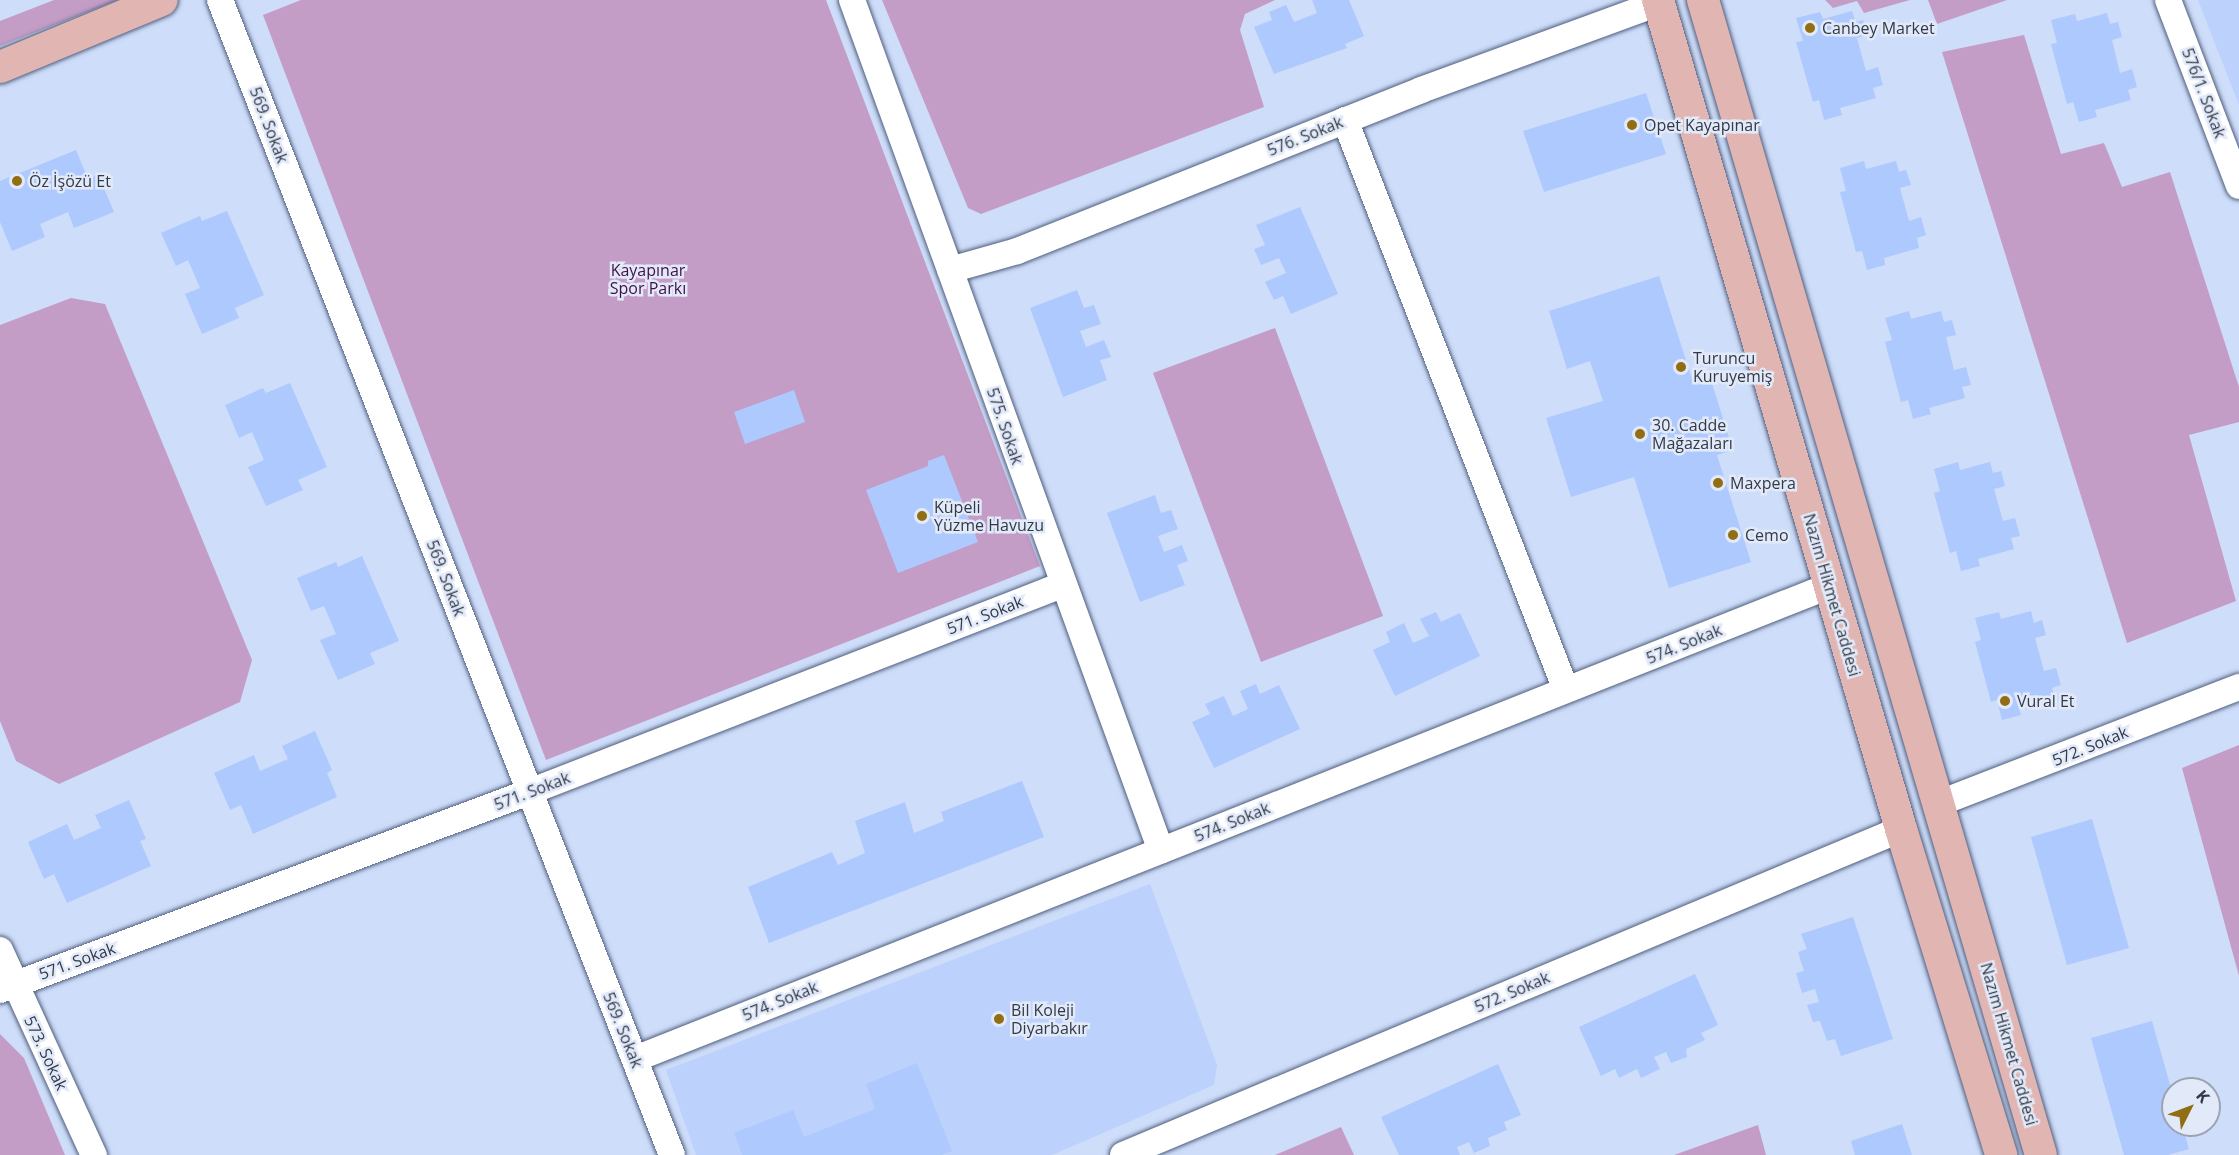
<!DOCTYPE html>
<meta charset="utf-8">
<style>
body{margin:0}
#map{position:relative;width:2239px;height:1155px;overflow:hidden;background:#ceddfa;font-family:"Open Sans",sans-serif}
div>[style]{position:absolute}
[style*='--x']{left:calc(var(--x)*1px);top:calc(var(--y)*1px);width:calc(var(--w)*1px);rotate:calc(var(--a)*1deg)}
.built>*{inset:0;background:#bcd1fb}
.green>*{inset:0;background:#c49dc7}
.building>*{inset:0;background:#aec9fe}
.roads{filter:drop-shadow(0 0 2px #4f5e7d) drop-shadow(0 0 2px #4f5e7d)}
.minor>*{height:26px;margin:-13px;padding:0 13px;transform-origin:13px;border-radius:13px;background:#fff}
.major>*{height:32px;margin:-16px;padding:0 16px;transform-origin:16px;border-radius:16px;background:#e1b5b2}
.dots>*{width:16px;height:16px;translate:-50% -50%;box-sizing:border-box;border:3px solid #e2eaf9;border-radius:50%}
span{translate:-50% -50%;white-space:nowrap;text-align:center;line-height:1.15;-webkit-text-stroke:5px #e2eaf9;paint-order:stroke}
.poi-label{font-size:16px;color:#323947}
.left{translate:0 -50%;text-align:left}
.street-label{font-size:16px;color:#323947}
.park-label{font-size:16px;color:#440f49}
.north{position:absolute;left:2161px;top:1077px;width:60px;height:60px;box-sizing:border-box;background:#e2eaf9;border:2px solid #9ca3b2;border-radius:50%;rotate:48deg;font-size:16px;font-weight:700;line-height:24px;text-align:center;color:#323947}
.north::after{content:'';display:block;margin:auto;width:21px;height:27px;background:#916d13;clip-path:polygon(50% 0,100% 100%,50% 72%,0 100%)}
</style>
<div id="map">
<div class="built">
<div style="clip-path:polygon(2198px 0,2239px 0,2239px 105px)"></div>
<div style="clip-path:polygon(1150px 884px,1217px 1065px,1214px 1085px,1052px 1155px,696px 1155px,666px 1070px)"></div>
</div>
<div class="green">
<div style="clip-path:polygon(54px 0,118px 0,0 46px,0 21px)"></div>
<div style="clip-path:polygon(301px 0,826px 0,1040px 566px,546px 760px,263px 15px)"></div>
<div style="clip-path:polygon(882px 0,1275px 0,1245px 14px,1240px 30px,1264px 107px,981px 214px,968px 208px)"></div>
<div style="clip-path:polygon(1825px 0,1910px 0,1864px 13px,1857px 1px,1833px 8px)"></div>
<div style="clip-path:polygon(1928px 0,2007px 0,1937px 24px)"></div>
<div style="clip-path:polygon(2024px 35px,2061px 154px,2104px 143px,2122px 187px,2170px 172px,2239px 387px,2239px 422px,2189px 435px,2236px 601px,2127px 643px,1942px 52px)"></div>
<div style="clip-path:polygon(71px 298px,105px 304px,252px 660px,240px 702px,59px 784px,16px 761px,0 721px,0 325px)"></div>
<div style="clip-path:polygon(1275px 328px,1383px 616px,1261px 662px,1153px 373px)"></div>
<div style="clip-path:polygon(2239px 745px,2239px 976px,2182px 768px)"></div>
<div style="clip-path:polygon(0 1034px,24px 1058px,65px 1155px,0 1155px)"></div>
<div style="clip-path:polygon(1758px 1125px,1766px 1155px,1674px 1155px)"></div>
<div style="clip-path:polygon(1341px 1127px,1354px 1155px,1275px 1155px)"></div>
</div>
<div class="building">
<div style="clip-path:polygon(1312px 0,1349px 0,1364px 36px,1345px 44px,1347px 48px,1274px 74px,1254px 27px,1272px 20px,1269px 12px,1286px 5px,1294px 22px,1317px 13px)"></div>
<div style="clip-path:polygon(1852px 11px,1856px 22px,1863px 20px,1867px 35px,1857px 38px,1866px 71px,1878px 67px,1883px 85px,1873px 88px,1876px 98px,1840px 108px,1842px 115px,1824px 120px,1819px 100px,1813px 102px,1796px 42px,1803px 41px,1796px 18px,1820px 12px,1823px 19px)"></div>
<div style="clip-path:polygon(2107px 13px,2110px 24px,2118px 22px,2122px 37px,2112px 40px,2120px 73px,2132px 69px,2137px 87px,2128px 90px,2131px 100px,2095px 110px,2097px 117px,2079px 122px,2073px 102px,2067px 104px,2051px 44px,2057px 43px,2051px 20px,2075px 14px,2077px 21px)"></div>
<div style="clip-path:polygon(1646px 93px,1666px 154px,1544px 192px,1523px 131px)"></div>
<div style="clip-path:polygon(76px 150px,88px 179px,98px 174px,114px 212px,74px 228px,68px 212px,40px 224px,45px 237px,12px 251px,0 222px,0 181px)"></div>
<div style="clip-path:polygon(1864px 161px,1866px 169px,1896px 161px,1899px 172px,1906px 170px,1911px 185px,1900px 188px,1909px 221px,1921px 217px,1926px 235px,1917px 238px,1919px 248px,1884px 258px,1885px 265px,1867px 270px,1862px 251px,1856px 252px,1840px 192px,1846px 191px,1840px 168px)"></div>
<div style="clip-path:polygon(1300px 207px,1338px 294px,1291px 314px,1283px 296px,1274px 300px,1265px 282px,1286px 273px,1279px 258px,1261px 265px,1254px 249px,1265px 245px,1256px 225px)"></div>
<div style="clip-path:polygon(227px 211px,264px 295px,235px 308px,239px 318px,202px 334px,185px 294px,200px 288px,188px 260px,176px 266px,161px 233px,200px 216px,202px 221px)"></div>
<div style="clip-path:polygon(1659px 276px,1692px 379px,1709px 374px,1733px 450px,1717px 455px,1751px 562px,1669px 588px,1634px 477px,1571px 497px,1546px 418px,1603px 401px,1590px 361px,1567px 369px,1549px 311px)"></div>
<div style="clip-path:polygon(1077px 290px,1084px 308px,1094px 305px,1101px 324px,1080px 331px,1086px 347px,1104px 340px,1111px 357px,1100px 360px,1107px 380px,1063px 397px,1030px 308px)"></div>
<div style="clip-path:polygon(1909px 311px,1911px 319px,1941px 311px,1944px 322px,1952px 320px,1956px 335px,1946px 337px,1954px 370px,1966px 367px,1971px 385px,1962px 387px,1965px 398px,1929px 408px,1931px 414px,1913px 419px,1908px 400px,1901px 402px,1885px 342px,1892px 340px,1885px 318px)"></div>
<div style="clip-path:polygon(290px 383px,327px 467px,298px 480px,303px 490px,266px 506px,248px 467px,264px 460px,252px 432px,239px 438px,225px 405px,263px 388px,266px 393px)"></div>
<div style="clip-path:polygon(794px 390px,805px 422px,745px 444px,734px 412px)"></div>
<div style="clip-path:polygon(944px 455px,978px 542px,898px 573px,866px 490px,928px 466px,928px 461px)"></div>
<div style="clip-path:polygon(1958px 462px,1960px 470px,1990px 462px,1993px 473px,2001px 471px,2005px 486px,1994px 489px,2003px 521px,2015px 518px,2020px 536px,2011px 538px,2014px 549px,1978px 559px,1980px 566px,1961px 571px,1956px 551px,1950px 553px,1934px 493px,1940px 491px,1934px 469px)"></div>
<div style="clip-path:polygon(1155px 495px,1161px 513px,1171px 510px,1178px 529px,1158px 536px,1164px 552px,1182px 545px,1188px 561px,1177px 565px,1185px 585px,1140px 602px,1107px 513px)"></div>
<div style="clip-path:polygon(362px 556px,399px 641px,370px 653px,375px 664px,338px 680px,320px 640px,336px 634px,324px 606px,311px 611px,297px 578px,336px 562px,338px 567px)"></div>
<div style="clip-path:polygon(2031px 611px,2034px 623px,2042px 620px,2046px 635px,2035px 638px,2044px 671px,2056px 668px,2061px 685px,2052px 688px,2055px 698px,2019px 708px,2021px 715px,2002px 720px,1997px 700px,1991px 702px,1975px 642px,1981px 640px,1975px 618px,1999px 612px,2001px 619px)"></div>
<div style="clip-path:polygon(1436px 612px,1441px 622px,1460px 613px,1480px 656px,1395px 696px,1373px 650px,1390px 642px,1386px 632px,1404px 623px,1413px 643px,1429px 636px,1420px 619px)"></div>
<div style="clip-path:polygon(1256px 684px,1260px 694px,1279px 685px,1300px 729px,1214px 768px,1192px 722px,1210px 714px,1205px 704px,1224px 696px,1233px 716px,1248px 709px,1240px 691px)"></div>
<div style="clip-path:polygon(315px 731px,332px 770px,327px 773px,337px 797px,253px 834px,241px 805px,230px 810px,214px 773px,254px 755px,260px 771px,288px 759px,282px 746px)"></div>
<div style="clip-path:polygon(1022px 781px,1044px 837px,769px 943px,748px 887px,832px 852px,838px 865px,865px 853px,855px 821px,905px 802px,914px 833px,944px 821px,941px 812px)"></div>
<div style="clip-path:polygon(129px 800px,146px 839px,140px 841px,151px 866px,67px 903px,54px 874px,44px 879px,28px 842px,67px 824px,74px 840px,101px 828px,95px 815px)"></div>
<div style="clip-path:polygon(2092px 819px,2129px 948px,2067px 965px,2031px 837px)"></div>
<div style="clip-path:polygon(1853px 917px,1893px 1039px,1841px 1056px,1835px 1039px,1827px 1041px,1820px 1021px,1813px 1022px,1807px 1005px,1819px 1002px,1815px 989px,1802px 993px,1796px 973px,1804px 971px,1798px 952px,1807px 949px,1801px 934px)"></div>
<div style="clip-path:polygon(1695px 974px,1718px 1025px,1701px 1033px,1705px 1040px,1686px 1049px,1687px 1057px,1671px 1063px,1666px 1052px,1654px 1057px,1660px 1069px,1641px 1078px,1637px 1069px,1619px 1078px,1615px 1069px,1601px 1076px,1579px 1027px)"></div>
<div style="clip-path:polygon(2152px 1021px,2173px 1095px,2173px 1125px,2182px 1125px,2189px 1149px,2168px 1155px,2124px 1155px,2091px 1038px)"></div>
<div style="clip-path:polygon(917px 1063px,952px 1151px,941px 1155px,742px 1155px,734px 1133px,793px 1110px,804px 1137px,875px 1109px,866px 1084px)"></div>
<div style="clip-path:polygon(1498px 1064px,1521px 1115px,1504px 1122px,1507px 1130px,1488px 1138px,1490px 1146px,1474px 1153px,1469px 1142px,1457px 1147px,1460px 1155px,1399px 1155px,1381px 1117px)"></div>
<div style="clip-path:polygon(1902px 1124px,1912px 1155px,1855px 1155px,1851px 1141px)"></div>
</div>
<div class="roads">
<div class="minor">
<div style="--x:220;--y:0;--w:1240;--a:68.63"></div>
<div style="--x:852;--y:0;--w:905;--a:70.04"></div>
<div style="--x:2168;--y:0;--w:199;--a:69.1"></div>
<div style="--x:1345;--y:120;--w:611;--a:68.81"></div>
<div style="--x:950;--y:270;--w:70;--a:-15.8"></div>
<div style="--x:1017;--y:251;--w:435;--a:-21.7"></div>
<div style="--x:1421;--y:90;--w:253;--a:-20.1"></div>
<div style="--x:1940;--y:803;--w:321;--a:-21.2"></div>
<div style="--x:0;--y:950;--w:226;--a:65.4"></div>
<div style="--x:0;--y:990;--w:565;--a:-20.52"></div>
<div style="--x:529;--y:792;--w:572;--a:-21.22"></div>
<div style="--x:635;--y:1059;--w:1284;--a:-21.61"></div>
<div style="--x:1123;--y:1155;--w:844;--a:-22.73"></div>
</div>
<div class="major">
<div style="--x:1658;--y:0;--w:864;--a:73.66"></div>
<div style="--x:1901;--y:829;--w:341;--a:72.9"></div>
<div style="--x:1703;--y:0;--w:1203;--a:73.69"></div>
<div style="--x:0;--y:67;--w:175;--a:-22.5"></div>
</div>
</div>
<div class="dots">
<div style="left:1810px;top:28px;background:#916d13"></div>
<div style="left:1632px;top:125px;background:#916d13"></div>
<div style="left:17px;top:181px;background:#916d13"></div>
<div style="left:1681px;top:367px;background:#916d13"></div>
<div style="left:1640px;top:434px;background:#916d13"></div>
<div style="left:1718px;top:483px;background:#916d13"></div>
<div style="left:922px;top:516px;background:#916d13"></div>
<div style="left:1733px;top:535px;background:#916d13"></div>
<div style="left:2005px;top:701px;background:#916d13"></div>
<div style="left:999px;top:1019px;background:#916d13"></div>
</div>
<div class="poi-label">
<span class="left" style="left:1822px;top:28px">Canbey Market</span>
<span class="left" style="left:1644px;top:125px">Opet Kayapınar</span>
<span class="left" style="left:29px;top:181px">Öz İşözü Et</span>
<span class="left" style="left:1693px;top:367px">Turuncu<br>Kuruyemiş</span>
<span class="left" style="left:1652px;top:434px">30. Cadde<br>Mağazaları</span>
<span class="left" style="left:1730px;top:483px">Maxpera</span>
<span class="left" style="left:934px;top:516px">Küpeli<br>Yüzme Havuzu</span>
<span class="left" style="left:1745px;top:535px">Cemo</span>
<span class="left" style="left:2017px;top:701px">Vural Et</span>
<span class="left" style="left:1011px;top:1019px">Bil Koleji<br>Diyarbakır</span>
</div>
<div class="street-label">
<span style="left:2204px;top:93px;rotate:69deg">576/1. Sokak</span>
<span style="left:269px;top:125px;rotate:69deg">569. Sokak</span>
<span style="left:1305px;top:136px;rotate:-22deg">576. Sokak</span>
<span style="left:1005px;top:426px;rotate:71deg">575. Sokak</span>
<span style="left:446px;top:578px;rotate:69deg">569. Sokak</span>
<span style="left:1832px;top:595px;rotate:74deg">Nazım Hikmet Caddesi</span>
<span style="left:985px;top:615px;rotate:-21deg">571. Sokak</span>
<span style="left:1684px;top:644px;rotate:-22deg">574. Sokak</span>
<span style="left:2090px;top:746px;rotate:-22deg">572. Sokak</span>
<span style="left:532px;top:791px;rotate:-21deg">571. Sokak</span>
<span style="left:1232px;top:822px;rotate:-22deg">574. Sokak</span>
<span style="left:77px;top:961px;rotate:-20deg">571. Sokak</span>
<span style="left:1512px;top:992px;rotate:-23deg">572. Sokak</span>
<span style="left:780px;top:1001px;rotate:-22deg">574. Sokak</span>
<span style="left:623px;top:1030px;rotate:68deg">569. Sokak</span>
<span style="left:2009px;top:1044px;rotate:74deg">Nazım Hikmet Caddesi</span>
<span style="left:46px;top:1053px;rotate:65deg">573. Sokak</span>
</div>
<div class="park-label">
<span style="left:648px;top:279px">Kayapınar<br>Spor Parkı</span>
</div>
<div class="north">K</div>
</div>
